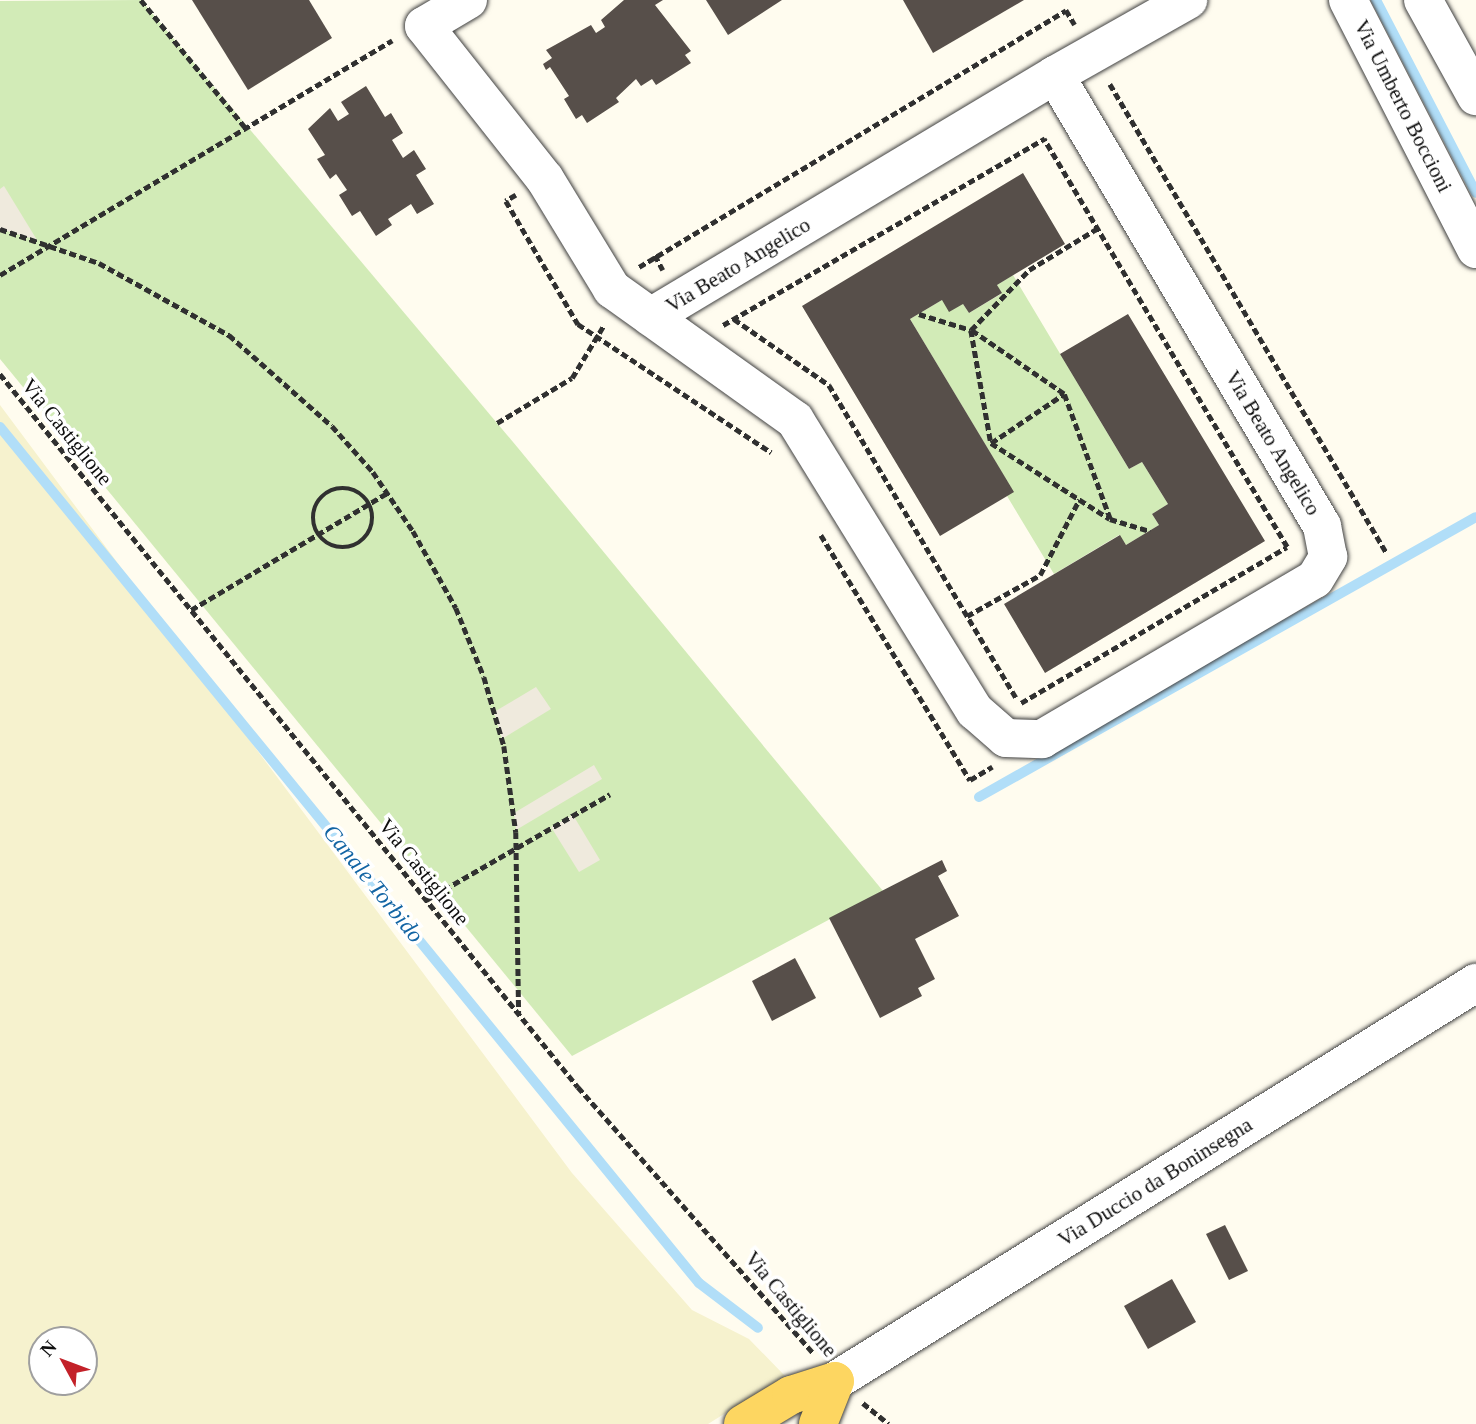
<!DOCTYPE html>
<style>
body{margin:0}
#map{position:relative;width:1476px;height:1424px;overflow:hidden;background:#fffcef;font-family:"Times New Roman",serif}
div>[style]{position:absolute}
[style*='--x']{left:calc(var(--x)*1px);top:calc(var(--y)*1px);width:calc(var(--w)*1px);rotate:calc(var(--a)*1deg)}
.farmland>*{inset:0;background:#f6f2ce}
.green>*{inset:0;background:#d2ebb7}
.plaza>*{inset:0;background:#efeadd}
.stream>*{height:10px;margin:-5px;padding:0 5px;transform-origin:5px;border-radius:5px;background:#b1def8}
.building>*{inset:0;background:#574f4a}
.path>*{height:4.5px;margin-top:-2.25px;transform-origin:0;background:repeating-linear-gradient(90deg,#303030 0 7px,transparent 0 10.5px)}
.path>.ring{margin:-2.25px;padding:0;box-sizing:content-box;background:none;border:4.5px solid #303030;border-radius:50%}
.roads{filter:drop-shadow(0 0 2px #414141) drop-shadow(0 0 2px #414141)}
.minor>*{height:38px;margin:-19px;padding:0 19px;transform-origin:19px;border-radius:19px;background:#fff}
.major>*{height:38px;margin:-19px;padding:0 19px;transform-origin:19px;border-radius:19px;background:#fdd661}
span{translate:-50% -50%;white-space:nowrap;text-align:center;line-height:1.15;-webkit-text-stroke:7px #fff;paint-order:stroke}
.street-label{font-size:21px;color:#0e0e0e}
.water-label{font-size:23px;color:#1365a4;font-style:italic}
.north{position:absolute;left:28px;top:1326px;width:70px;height:70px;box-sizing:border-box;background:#fff;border:2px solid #9f9f9f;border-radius:50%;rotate:311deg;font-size:19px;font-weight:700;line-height:28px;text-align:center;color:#0e0e0e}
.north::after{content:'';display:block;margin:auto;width:24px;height:32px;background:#c32129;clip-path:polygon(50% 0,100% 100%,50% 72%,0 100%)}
</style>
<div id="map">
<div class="farmland">
<div style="clip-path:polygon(evenodd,0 405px,572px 1173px,692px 1310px,749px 1339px,785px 1376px,708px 1424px,0 1424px,0 405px,42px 1340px,84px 1340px,84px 1382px,42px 1382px,42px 1340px)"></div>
</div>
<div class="green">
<div style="clip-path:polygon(141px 0,518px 448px,883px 891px,572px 1056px,0 359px,0 1px)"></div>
<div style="clip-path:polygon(1013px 275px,1129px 469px,1142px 462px,1168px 504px,1152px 514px,1159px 525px,1126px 545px,1119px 535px,1054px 574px,1007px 496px,1013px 491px,910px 319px,942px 300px,963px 304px,969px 313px,1001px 294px,997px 285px)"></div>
</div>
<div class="plaza">
<div style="clip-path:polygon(4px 186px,37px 240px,0 229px,0 189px)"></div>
<div style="clip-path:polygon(536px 687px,551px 709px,502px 739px,494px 712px)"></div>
<div style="clip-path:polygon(594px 765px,602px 779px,516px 830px,514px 813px)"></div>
<div style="clip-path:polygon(573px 815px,600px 860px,579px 872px,551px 827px)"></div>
</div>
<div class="stream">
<div style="--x:1376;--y:0;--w:217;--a:62.6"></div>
<div style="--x:0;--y:427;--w:1105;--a:50.77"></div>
<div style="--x:699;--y:1283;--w:74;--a:37.3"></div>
<div style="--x:979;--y:797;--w:570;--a:-29.4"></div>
</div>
<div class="building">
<div style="clip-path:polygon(192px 0,309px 0,332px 38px,248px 90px)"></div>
<div style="clip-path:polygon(624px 0,663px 0,655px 5px,691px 51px,685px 55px,691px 63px,656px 85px,652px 79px,641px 86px,636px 79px,616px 98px,619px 102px,587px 123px,582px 115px,576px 119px,564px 99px,569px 96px,550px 67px,546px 70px,543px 64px,552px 58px,546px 50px,591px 25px,596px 33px,605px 27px,601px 20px)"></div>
<div style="clip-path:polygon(706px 0,782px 0,728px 35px)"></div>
<div style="clip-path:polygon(903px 0,1024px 0,933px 53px)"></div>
<div style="clip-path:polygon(366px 86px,385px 117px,391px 113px,403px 133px,392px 140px,403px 158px,414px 150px,426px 169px,416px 175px,434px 204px,417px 214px,411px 204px,388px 219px,392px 225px,376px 236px,360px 211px,352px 216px,339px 195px,347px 190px,336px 174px,330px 179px,317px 159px,325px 155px,308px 129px,330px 108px,338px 121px,349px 114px,341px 102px)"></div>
<div style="clip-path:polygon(1023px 173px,1065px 244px,997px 285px,1002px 293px,969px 313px,963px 304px,949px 312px,942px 300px,910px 319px,1014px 492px,940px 536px,802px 306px)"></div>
<div style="clip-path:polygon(1128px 314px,1265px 541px,1045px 673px,1004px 604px,1120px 535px,1126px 545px,1159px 525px,1152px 514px,1168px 504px,1142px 462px,1129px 469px,1060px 354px)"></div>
<div style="clip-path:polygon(942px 860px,947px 871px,938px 876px,959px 916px,915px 939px,935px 979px,918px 988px,922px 996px,880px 1018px,829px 918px)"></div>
<div style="clip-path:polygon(795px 958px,816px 998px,772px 1021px,752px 981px)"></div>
<div style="clip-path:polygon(1225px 1225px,1248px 1271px,1229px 1280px,1206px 1234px)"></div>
<div style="clip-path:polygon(1172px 1279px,1196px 1322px,1148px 1349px,1124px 1306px)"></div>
</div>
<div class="path">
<div style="--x:141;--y:0;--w:164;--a:50.7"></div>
<div style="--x:1110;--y:84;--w:543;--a:59.47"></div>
<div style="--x:516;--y:195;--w:12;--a:149"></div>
<div style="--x:506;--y:201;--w:143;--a:59.7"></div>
<div style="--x:578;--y:324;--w:232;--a:33.6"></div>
<div style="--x:0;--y:229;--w:105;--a:19"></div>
<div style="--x:99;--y:263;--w:149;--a:29"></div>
<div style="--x:229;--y:335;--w:137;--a:41.5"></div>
<div style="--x:332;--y:426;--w:62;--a:48.3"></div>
<div style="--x:373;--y:472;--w:71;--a:55.9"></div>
<div style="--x:413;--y:531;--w:88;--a:60.8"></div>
<div style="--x:456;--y:608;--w:74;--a:67.9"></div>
<div style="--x:484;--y:677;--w:72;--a:73.8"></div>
<div style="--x:504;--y:746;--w:87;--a:82.1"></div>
<div style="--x:516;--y:832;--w:181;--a:89.1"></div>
<div style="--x:655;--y:255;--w:17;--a:62"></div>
<div style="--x:639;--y:267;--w:498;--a:-31"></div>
<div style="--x:1066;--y:10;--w:17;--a:59"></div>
<div style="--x:0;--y:275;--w:457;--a:-30.9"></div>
<div style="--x:919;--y:314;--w:54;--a:17.1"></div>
<div style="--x:971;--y:330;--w:115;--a:80"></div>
<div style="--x:991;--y:443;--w:141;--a:32.6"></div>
<div style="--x:1110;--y:519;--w:133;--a:-110.2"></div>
<div style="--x:1064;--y:394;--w:113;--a:-145.5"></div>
<div style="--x:971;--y:330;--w:83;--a:-46"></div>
<div style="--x:1029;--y:270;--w:81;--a:-31.3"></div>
<div style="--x:734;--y:319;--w:116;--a:34.8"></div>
<div style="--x:829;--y:385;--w:364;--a:59.1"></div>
<div style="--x:723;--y:325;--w:372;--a:-30.1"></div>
<div style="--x:0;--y:374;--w:918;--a:50.97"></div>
<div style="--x:578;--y:1087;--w:355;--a:48.5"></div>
<div style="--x:497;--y:423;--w:87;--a:-31"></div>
<div style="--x:572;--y:378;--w:62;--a:-58.9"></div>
<div style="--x:991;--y:443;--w:88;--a:-33.9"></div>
<div class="ring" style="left:313px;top:488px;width:55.5px;height:55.5px"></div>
<div style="--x:1110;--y:519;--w:42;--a:16.7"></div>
<div style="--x:821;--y:535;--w:287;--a:58.7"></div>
<div style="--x:970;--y:780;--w:26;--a:-31"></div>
<div style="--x:191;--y:610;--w:228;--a:-30.8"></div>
<div style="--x:967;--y:616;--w:84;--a:-29.3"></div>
<div style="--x:1040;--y:575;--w:85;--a:-62.5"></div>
<div style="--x:1021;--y:703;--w:308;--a:-30.4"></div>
<div style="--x:1287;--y:547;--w:475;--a:-120.8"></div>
<div style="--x:426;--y:900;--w:212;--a:-29.9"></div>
<div style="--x:863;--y:1403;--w:33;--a:39"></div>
</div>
<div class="roads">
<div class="minor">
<div style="--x:468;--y:0;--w:51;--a:149.4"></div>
<div style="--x:424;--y:26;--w:195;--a:51.7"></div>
<div style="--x:545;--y:179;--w:129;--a:58.7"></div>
<div style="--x:612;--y:289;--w:225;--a:35.6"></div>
<div style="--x:795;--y:420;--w:342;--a:58.3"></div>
<div style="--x:975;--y:711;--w:41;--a:41.1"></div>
<div style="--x:1006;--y:738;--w:36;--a:2"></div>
<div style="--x:1042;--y:739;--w:316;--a:-30.4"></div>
<div style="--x:1315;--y:579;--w:26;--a:-59"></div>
<div style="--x:1328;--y:557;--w:32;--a:-101"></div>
<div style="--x:1322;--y:526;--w:524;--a:-120.63"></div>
<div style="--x:1055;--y:75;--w:471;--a:149.1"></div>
<div style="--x:1348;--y:0;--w:280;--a:62.8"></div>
<div style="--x:1423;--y:0;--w:110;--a:61.1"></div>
<div style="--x:1055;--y:75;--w:153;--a:-29.4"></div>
<div style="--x:835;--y:1381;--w:755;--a:-31.84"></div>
</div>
<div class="major">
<div style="--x:743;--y:1424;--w:56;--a:-31.1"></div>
<div style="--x:791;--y:1395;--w:46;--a:-17.7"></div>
<div style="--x:818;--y:1424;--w:46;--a:-68.4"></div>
</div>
</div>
<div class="street-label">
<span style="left:1403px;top:106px;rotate:63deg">Via Umberto Boccioni</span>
<span style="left:738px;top:265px;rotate:-31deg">Via Beato Angelico</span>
<span style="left:67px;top:432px;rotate:51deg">Via Castiglione</span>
<span style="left:1273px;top:443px;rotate:59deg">Via Beato Angelico</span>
<span style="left:424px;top:872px;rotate:51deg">Via Castiglione</span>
<span style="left:1155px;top:1182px;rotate:-32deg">Via Duccio da Boninsegna</span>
<span style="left:791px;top:1304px;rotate:50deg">Via Castiglione</span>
</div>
<div class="water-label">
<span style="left:373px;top:884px;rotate:51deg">Canale Torbido</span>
</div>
<div class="north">N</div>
</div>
